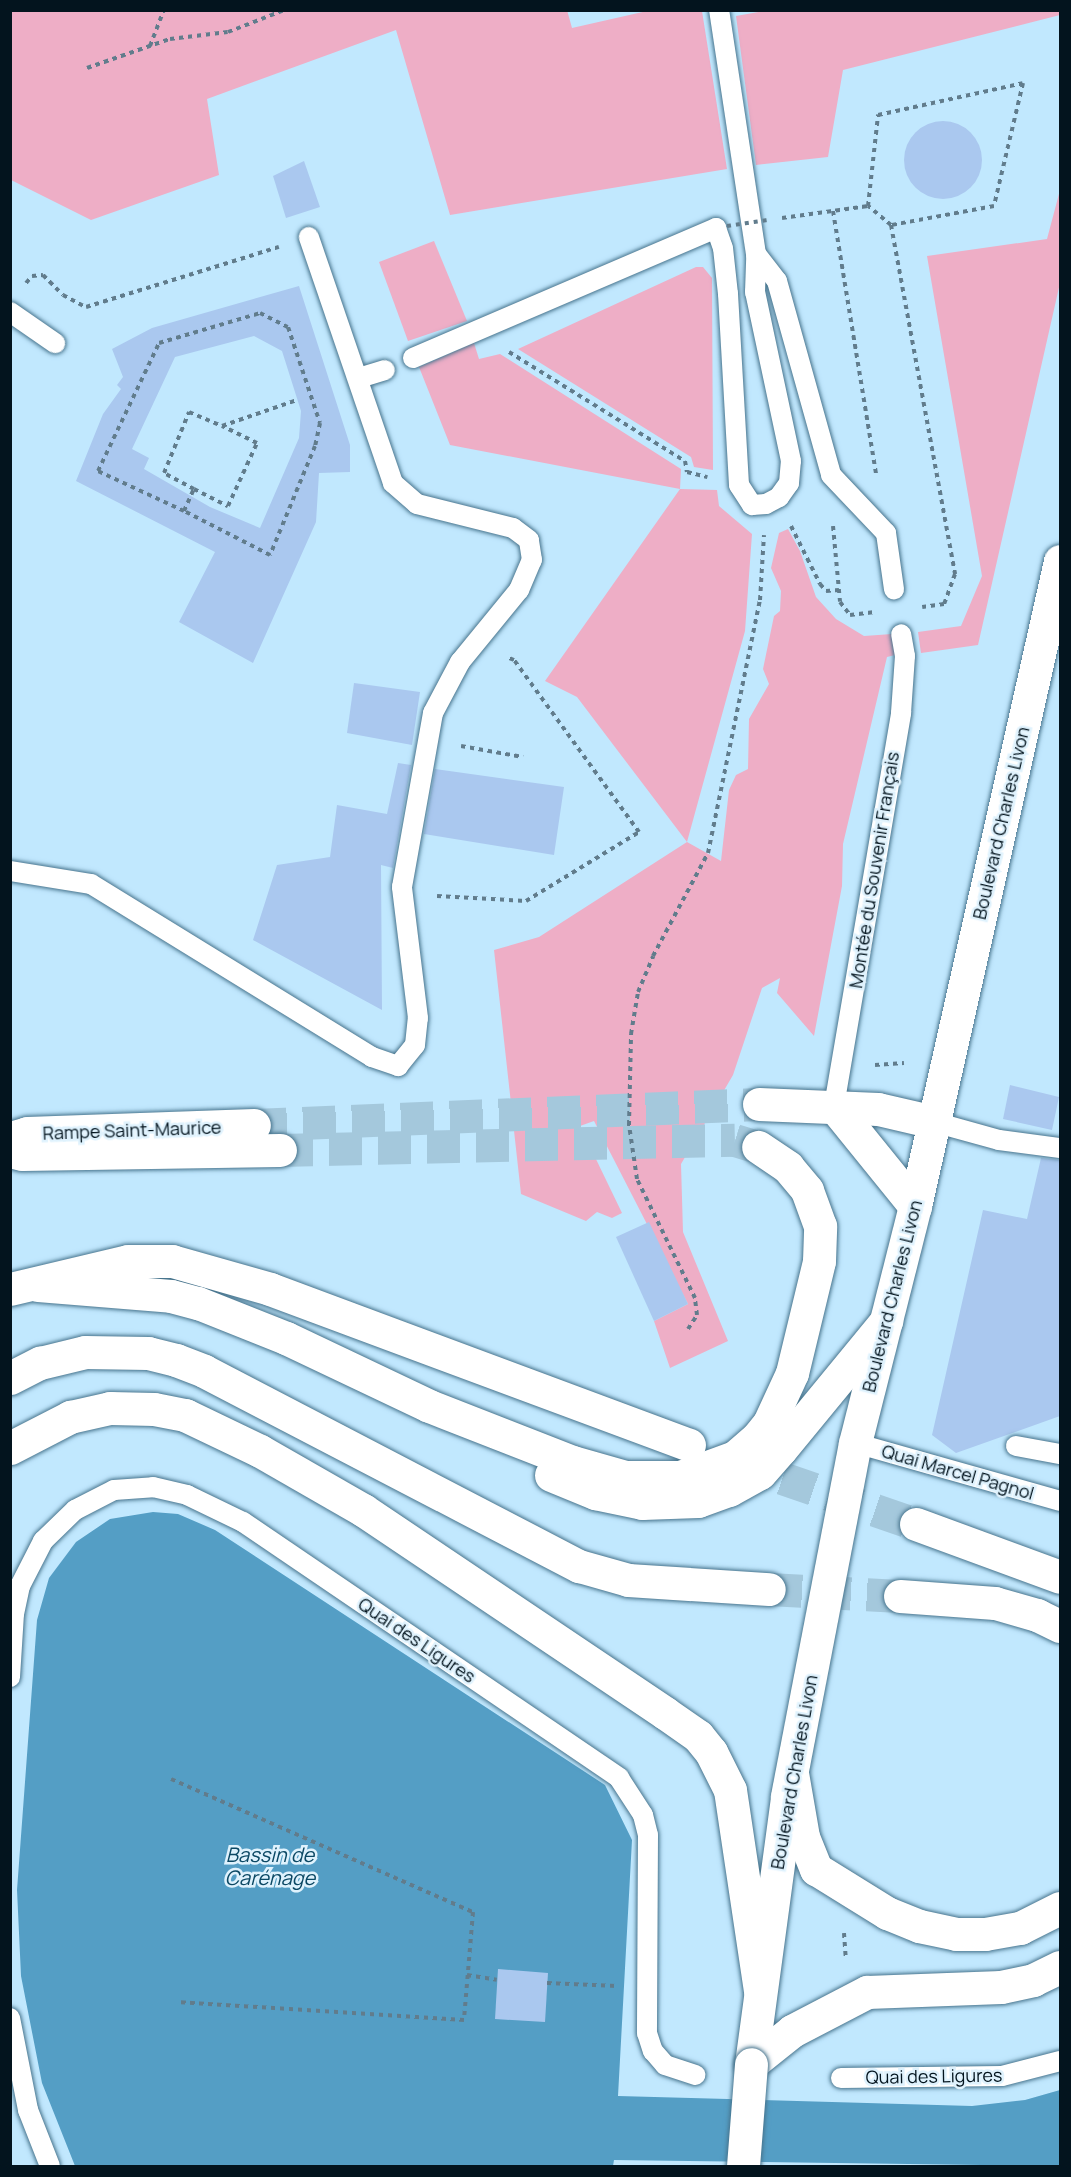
<!DOCTYPE html>
<meta charset="utf-8">
<style>
body{margin:0}
#map{position:relative;width:1071px;height:2177px;overflow:hidden;background:#c1e8fe;font-family:Manrope,sans-serif}
div>[style]{position:absolute}
[style*='--x']{left:calc(var(--x)*1px);top:calc(var(--y)*1px);width:calc(var(--w)*1px);rotate:calc(var(--a)*1deg)}
.green>*{inset:0;background:#eeaec6}
.water>*{inset:0;background:#549ec5}
.building>*{inset:0;background:#aac8ef}
.round{border-radius:50%}
.secondary-tunnel>*{height:33px;margin-top:-16.5px;transform-origin:0;background:repeating-linear-gradient(90deg,#a4c8dc 0 33px,transparent 0 49px)}
.highway-tunnel>*{height:33px;margin-top:-16.5px;transform-origin:0;background:repeating-linear-gradient(90deg,#a4c8dc 0 33px,transparent 0 49px)}
.path>*{height:4px;margin-top:-2px;transform-origin:0;background:repeating-linear-gradient(90deg,#617c8c 0 4.5px,transparent 0 9px)}
.roads{filter:drop-shadow(0 0 2px #47748d) drop-shadow(0 0 2px #47748d)}
.lane>*{height:20px;margin:-10px;padding:0 10px;transform-origin:10px;border-radius:10px;background:#fff}
.secondary>*{height:33px;margin:-16.5px;padding:0 16.5px;transform-origin:16.5px;border-radius:16.5px;background:#fff}
.highway>*{height:33px;margin:-16.5px;padding:0 16.5px;transform-origin:16.5px;border-radius:16.5px;background:#fff}
.path-bridge>*{height:4px;margin-top:-2px;transform-origin:0;background:repeating-linear-gradient(90deg,#617c8c 0 4.5px,transparent 0 9px)}
.bridges{filter:drop-shadow(0 0 2px #47748d) drop-shadow(0 0 2px #47748d)}
.secondary-bridge>*{height:33px;margin:-16.5px;padding:0 16.5px;transform-origin:16.5px;border-radius:16.5px;background:#fff}
span{translate:-50% -50%;white-space:nowrap;text-align:center;line-height:1.15;-webkit-text-stroke:5px #dff2fd;paint-order:stroke}
.street-label{font-size:18px;color:#03141e}
.water-label{font-size:20px;color:#0b4864;font-style:italic}
.frame{position:absolute;inset:0;border:12px solid #03141e;pointer-events:none}
</style>
<div id="map">
<div class="green">
<div style="clip-path:polygon(567px 10px,572px 28px,647px 11px,702px 11px,727px 169px,450px 215px,396px 30px,207px 99px,219px 175px,91px 220px,11px 180px,11px 11px)"></div>
<div style="clip-path:polygon(764px 11px,1060px 10px,1060px 15px,843px 70px,828px 157px,756px 165px,736px 16px)"></div>
<div style="clip-path:polygon(1060px 190px,1060px 283px,978px 645px,921px 653px,918px 632px,961px 626px,982px 576px,927px 256px,1047px 239px)"></div>
<div style="clip-path:polygon(434px 241px,467px 321px,408px 341px,379px 262px)"></div>
<div style="clip-path:polygon(696px 267px,703px 267px,712px 278px,713px 470px,694px 467px,691px 457px,518px 349px)"></div>
<div style="clip-path:polygon(474px 343px,479px 359px,500px 354px,681px 469px,680px 489px,717px 490px,719px 506px,752px 534px,745px 631px,687px 842px,721px 861px,729px 790px,736px 775px,748px 769px,749px 719px,769px 684px,763px 669px,774px 616px,780px 611px,781px 591px,771px 568px,779px 533px,788px 529px,800px 551px,816px 597px,836px 619px,864px 636px,892px 634px,895px 655px,887px 657px,843px 844px,842px 886px,814px 1036px,777px 993px,780px 978px,762px 988px,733px 1075px,681px 1164px,683px 1232px,728px 1341px,670px 1368px,654px 1321px,688px 1304px,594px 1121px,580px 1126px,622px 1213px,612px 1218px,597px 1212px,586px 1221px,521px 1194px,494px 950px,539px 937px,687px 842px,577px 697px,545px 681px,680px 489px,450px 445px,419px 367px)"></div>
</div>
<div class="water">
<div style="clip-path:polygon(153px 1512px,178px 1514px,215px 1530px,605px 1785px,632px 1840px,618px 2096px,972px 2106px,1025px 2100px,1060px 2090px,1060px 2166px,614px 2160px,613px 2166px,75px 2166px,42px 2083px,21px 1976px,17px 1890px,37px 1620px,49px 1578px,76px 1542px,110px 1519px)"></div>
</div>
<div class="building">
<div class="round" style="left:904px;top:121px;width:78px;height:78px"></div>
<div style="clip-path:polygon(304px 161px,320px 207px,286px 218px,273px 176px)"></div>
<div style="clip-path:polygon(evenodd,299px 286px,350px 445px,350px 472px,319px 473px,316px 522px,253px 663px,179px 622px,215px 552px,76px 481px,103px 414px,121px 389px,117px 385px,123px 377px,112px 349px,152px 328px,299px 286px,254px 336px,282px 351px,301px 411px,299px 438px,260px 528px,210px 507px,144px 469px,149px 458px,132px 449px,175px 357px,254px 336px)"></div>
<div style="clip-path:polygon(354px 683px,420px 692px,412px 745px,347px 733px)"></div>
<div style="clip-path:polygon(398px 763px,411px 765px,393px 868px,381px 865px,382px 1010px,253px 940px,277px 865px,330px 857px,337px 805px,387px 814px)"></div>
<div style="clip-path:polygon(435px 769px,564px 787px,554px 855px,424px 834px)"></div>
<div style="clip-path:polygon(1010px 1085px,1059px 1097px,1052px 1130px,1003px 1119px)"></div>
<div style="clip-path:polygon(1041px 1158px,1060px 1160px,1060px 1416px,956px 1453px,932px 1435px,983px 1210px,1027px 1219px)"></div>
<div style="clip-path:polygon(649px 1222px,688px 1304px,654px 1321px,616px 1237px)"></div>
<div style="clip-path:polygon(498px 1969px,548px 1973px,545px 2022px,495px 2019px)"></div>
</div>
<div class="secondary-tunnel">
<div style="--x:254;--y:1125;--w:505;--a:-2.38"></div>
</div>
<div class="highway-tunnel">
<div style="--x:280;--y:1150;--w:455;--a:-1.3"></div>
<div style="--x:735;--y:1140;--w:24;--a:17"></div>
<div style="--x:736;--y:1462;--w:190;--a:19"></div>
<div style="--x:769;--y:1589;--w:131;--a:3.1"></div>
</div>
<div class="path">
<div style="--x:150;--y:46;--w:39;--a:-69"></div>
<div style="--x:87;--y:68;--w:88;--a:-19.3"></div>
<div style="--x:170;--y:39;--w:58;--a:-6.9"></div>
<div style="--x:228;--y:32;--w:60;--a:-21.4"></div>
<div style="--x:1023;--y:83;--w:126;--a:103.3"></div>
<div style="--x:994;--y:206;--w:105;--a:169.5"></div>
<div style="--x:891;--y:225;--w:30;--a:-140"></div>
<div style="--x:868;--y:206;--w:92;--a:-83.7"></div>
<div style="--x:878;--y:115;--w:148;--a:-12.4"></div>
<div style="--x:833;--y:211;--w:266;--a:80.7"></div>
<div style="--x:782;--y:218;--w:87;--a:-7.9"></div>
<div style="--x:891;--y:225;--w:355;--a:79.6"></div>
<div style="--x:955;--y:574;--w:32;--a:110"></div>
<div style="--x:944;--y:604;--w:22;--a:172"></div>
<div style="--x:26;--y:283;--w:9;--a:-49"></div>
<div style="--x:32;--y:276;--w:11;--a:-5"></div>
<div style="--x:43;--y:275;--w:28;--a:45"></div>
<div style="--x:63;--y:295;--w:26;--a:28"></div>
<div style="--x:86;--y:307;--w:202;--a:-17.3"></div>
<div style="--x:509;--y:352;--w:207;--a:31.8"></div>
<div style="--x:685;--y:461;--w:11;--a:80"></div>
<div style="--x:687;--y:472;--w:21;--a:14"></div>
<div style="--x:194;--y:489;--w:38;--a:27"></div>
<div style="--x:228;--y:506;--w:69;--a:-65.3"></div>
<div style="--x:257;--y:443;--w:39;--a:-154"></div>
<div style="--x:222;--y:426;--w:79;--a:-19.1"></div>
<div style="--x:184;--y:511;--w:95;--a:-155.1"></div>
<div style="--x:98;--y:471;--w:142;--a:-64.5"></div>
<div style="--x:159;--y:343;--w:105;--a:-16.5"></div>
<div style="--x:260;--y:313;--w:31;--a:27"></div>
<div style="--x:288;--y:327;--w:101;--a:71.6"></div>
<div style="--x:320;--y:423;--w:24;--a:102"></div>
<div style="--x:315;--y:446;--w:118;--a:112.4"></div>
<div style="--x:270;--y:555;--w:97;--a:-152.9"></div>
<div style="--x:184;--y:511;--w:24;--a:-66"></div>
<div style="--x:194;--y:489;--w:34;--a:-152"></div>
<div style="--x:164;--y:473;--w:66;--a:-67.7"></div>
<div style="--x:189;--y:412;--w:36;--a:23"></div>
<div style="--x:791;--y:526;--w:65;--a:63.4"></div>
<div style="--x:820;--y:584;--w:9;--a:49"></div>
<div style="--x:826;--y:591;--w:13;--a:-4"></div>
<div style="--x:833;--y:526;--w:76;--a:84.7"></div>
<div style="--x:840;--y:602;--w:16;--a:52"></div>
<div style="--x:850;--y:615;--w:23;--a:-7"></div>
<div style="--x:461;--y:746;--w:63;--a:10.1"></div>
<div style="--x:437;--y:896;--w:89;--a:3.2"></div>
<div style="--x:526;--y:901;--w:132;--a:-31.4"></div>
<div style="--x:639;--y:832;--w:213;--a:-126"></div>
<div style="--x:514;--y:660;--w:8;--a:-157"></div>
<div style="--x:875;--y:1065;--w:29;--a:-4"></div>
<div style="--x:688;--y:1329;--w:17;--a:-57"></div>
<div style="--x:697;--y:1315;--w:17;--a:-97"></div>
<div style="--x:695;--y:1298;--w:132;--a:-116"></div>
<div style="--x:637;--y:1179;--w:55;--a:-98.4"></div>
<div style="--x:629;--y:1125;--w:91;--a:-88.7"></div>
<div style="--x:631;--y:1034;--w:43;--a:-80.5"></div>
<div style="--x:638;--y:992;--w:39;--a:-67"></div>
<div style="--x:653;--y:956;--w:117;--a:-61.9"></div>
<div style="--x:708;--y:853;--w:258;--a:-78.4"></div>
<div style="--x:760;--y:600;--w:65;--a:-86.5"></div>
<div style="--x:171;--y:1779;--w:330;--a:23.8"></div>
<div style="--x:473;--y:1912;--w:108;--a:94.8"></div>
<div style="--x:464;--y:2020;--w:284;--a:-176.4"></div>
<div style="--x:844;--y:1933;--w:26;--a:86"></div>
<div style="--x:467;--y:1975;--w:30;--a:9"></div>
<div style="--x:547;--y:1983;--w:70;--a:2.5"></div>
</div>
<div class="roads">
<div class="lane">
<div style="--x:756;--y:254;--w:34;--a:52"></div>
<div style="--x:777;--y:281;--w:201;--a:74.4"></div>
<div style="--x:831;--y:475;--w:80;--a:46.5"></div>
<div style="--x:886;--y:533;--w:57;--a:81.9"></div>
<div style="--x:10;--y:312;--w:55;--a:34.6"></div>
<div style="--x:413;--y:358;--w:330;--a:-23.2"></div>
<div style="--x:716;--y:228;--w:21;--a:71"></div>
<div style="--x:723;--y:248;--w:46;--a:83.8"></div>
<div style="--x:728;--y:294;--w:191;--a:86.7"></div>
<div style="--x:739;--y:485;--w:24;--a:57"></div>
<div style="--x:752;--y:505;--w:14;--a:-4"></div>
<div style="--x:766;--y:504;--w:15;--a:-28"></div>
<div style="--x:779;--y:497;--w:17;--a:-54"></div>
<div style="--x:789;--y:483;--w:22;--a:-85"></div>
<div style="--x:791;--y:461;--w:173;--a:-102"></div>
<div style="--x:755;--y:292;--w:38;--a:-88"></div>
<div style="--x:756;--y:254;--w:247;--a:-98.6"></div>
<div style="--x:359;--y:378;--w:27;--a:-17"></div>
<div style="--x:10;--y:871;--w:82;--a:9.1"></div>
<div style="--x:91;--y:884;--w:330;--a:31.6"></div>
<div style="--x:372;--y:1057;--w:28;--a:19"></div>
<div style="--x:398;--y:1066;--w:27;--a:-51"></div>
<div style="--x:415;--y:1045;--w:27;--a:-84"></div>
<div style="--x:418;--y:1018;--w:132;--a:-97"></div>
<div style="--x:402;--y:887;--w:177;--a:-79.9"></div>
<div style="--x:433;--y:713;--w:58;--a:-62.1"></div>
<div style="--x:460;--y:662;--w:93;--a:-50.7"></div>
<div style="--x:519;--y:590;--w:33;--a:-67"></div>
<div style="--x:532;--y:560;--w:20;--a:-99"></div>
<div style="--x:529;--y:540;--w:20;--a:-143"></div>
<div style="--x:513;--y:528;--w:99;--a:-166"></div>
<div style="--x:417;--y:504;--w:32;--a:-139"></div>
<div style="--x:393;--y:483;--w:260;--a:-108.9"></div>
<div style="--x:834;--y:1106;--w:399;--a:-80.3"></div>
<div style="--x:901;--y:713;--w:57;--a:-86"></div>
<div style="--x:905;--y:656;--w:22;--a:-100"></div>
<div style="--x:934;--y:1122;--w:67;--a:15.5"></div>
<div style="--x:999;--y:1140;--w:62;--a:7.5"></div>
<div style="--x:855;--y:1443;--w:213;--a:15.8"></div>
<div style="--x:1016;--y:1446;--w:45;--a:10.3"></div>
<div style="--x:10;--y:1677;--w:63;--a:-86.4"></div>
<div style="--x:14;--y:1614;--w:29;--a:-78"></div>
<div style="--x:20;--y:1586;--w:51;--a:-62.9"></div>
<div style="--x:43;--y:1541;--w:45;--a:-44.1"></div>
<div style="--x:75;--y:1510;--w:44;--a:-27.1"></div>
<div style="--x:114;--y:1490;--w:39;--a:-4"></div>
<div style="--x:153;--y:1487;--w:35;--a:13"></div>
<div style="--x:187;--y:1495;--w:62;--a:25.7"></div>
<div style="--x:243;--y:1522;--w:455;--a:34.2"></div>
<div style="--x:619;--y:1778;--w:44;--a:57"></div>
<div style="--x:643;--y:1815;--w:21;--a:76"></div>
<div style="--x:648;--y:1835;--w:198;--a:90.3"></div>
<div style="--x:647;--y:2033;--w:19;--a:72"></div>
<div style="--x:653;--y:2051;--w:18;--a:49"></div>
<div style="--x:665;--y:2065;--w:32;--a:18"></div>
<div style="--x:10;--y:2018;--w:94;--a:78.9"></div>
<div style="--x:28;--y:2110;--w:60;--a:68.6"></div>
<div style="--x:841;--y:2078;--w:161;--a:-0.7"></div>
<div style="--x:1002;--y:2076;--w:60;--a:-14.5"></div>
</div>
<div class="secondary">
<div style="--x:759;--y:1104;--w:119;--a:2.4"></div>
<div style="--x:878;--y:1109;--w:57;--a:13.1"></div>
<div style="--x:834;--y:1106;--w:129;--a:51"></div>
<div style="--x:10;--y:1138;--w:18;--a:-16"></div>
<div style="--x:27;--y:1133;--w:227;--a:-2"></div>
<div style="--x:751;--y:2064;--w:270;--a:-82.3"></div>
<div style="--x:787;--y:1796;--w:359;--a:-79.1"></div>
<div style="--x:855;--y:1443;--w:244;--a:-75.8"></div>
<div style="--x:915;--y:1206;--w:661;--a:-77.33"></div>
<div style="--x:751;--y:2064;--w:53;--a:-38.8"></div>
<div style="--x:792;--y:2031;--w:85;--a:-27.5"></div>
<div style="--x:867;--y:1992;--w:134;--a:-2.1"></div>
<div style="--x:1001;--y:1987;--w:33;--a:-12"></div>
<div style="--x:1033;--y:1980;--w:30;--a:-26"></div>
</div>
<div class="highway">
<div style="--x:10;--y:1151;--w:12;--a:14"></div>
<div style="--x:22;--y:1154;--w:258;--a:-0.9"></div>
<div style="--x:38;--y:1285;--w:133;--a:4.7"></div>
<div style="--x:171;--y:1296;--w:28;--a:15"></div>
<div style="--x:198;--y:1303;--w:95;--a:21.7"></div>
<div style="--x:286;--y:1338;--w:158;--a:25.4"></div>
<div style="--x:429;--y:1406;--w:155;--a:21.3"></div>
<div style="--x:573;--y:1462;--w:54;--a:16.1"></div>
<div style="--x:625;--y:1477;--w:55;--a:0"></div>
<div style="--x:680;--y:1477;--w:59;--a:-20"></div>
<div style="--x:735;--y:1457;--w:29;--a:-41"></div>
<div style="--x:757;--y:1438;--w:19;--a:-51"></div>
<div style="--x:769;--y:1423;--w:55;--a:-65.3"></div>
<div style="--x:792;--y:1373;--w:115;--a:-76.4"></div>
<div style="--x:819;--y:1261;--w:35;--a:-88"></div>
<div style="--x:820;--y:1226;--w:38;--a:-110"></div>
<div style="--x:807;--y:1190;--w:30;--a:-130"></div>
<div style="--x:788;--y:1167;--w:36;--a:-146"></div>
<div style="--x:10;--y:1289;--w:121;--a:-13.3"></div>
<div style="--x:128;--y:1261;--w:44;--a:0"></div>
<div style="--x:172;--y:1261;--w:102;--a:15.9"></div>
<div style="--x:270;--y:1289;--w:447;--a:20.4"></div>
<div style="--x:10;--y:1378;--w:34;--a:-27"></div>
<div style="--x:40;--y:1363;--w:46;--a:-13.7"></div>
<div style="--x:85;--y:1352;--w:63;--a:0.9"></div>
<div style="--x:148;--y:1353;--w:29;--a:14"></div>
<div style="--x:176;--y:1360;--w:30;--a:21"></div>
<div style="--x:204;--y:1371;--w:423;--a:27.5"></div>
<div style="--x:579;--y:1566;--w:51;--a:15.9"></div>
<div style="--x:628;--y:1580;--w:141;--a:3.7"></div>
<div style="--x:10;--y:1448;--w:68;--a:-27.3"></div>
<div style="--x:70;--y:1417;--w:41;--a:-12.7"></div>
<div style="--x:110;--y:1408;--w:44;--a:1.3"></div>
<div style="--x:154;--y:1409;--w:32;--a:11"></div>
<div style="--x:185;--y:1415;--w:83;--a:25.6"></div>
<div style="--x:260;--y:1451;--w:119;--a:29.8"></div>
<div style="--x:363;--y:1510;--w:364;--a:33.9"></div>
<div style="--x:665;--y:1713;--w:40;--a:34.9"></div>
<div style="--x:698;--y:1736;--w:21;--a:51"></div>
<div style="--x:711;--y:1752;--w:42;--a:63.4"></div>
<div style="--x:730;--y:1790;--w:203;--a:81.5"></div>
<div style="--x:551;--y:1475;--w:48;--a:22.2"></div>
<div style="--x:595;--y:1493;--w:48;--a:12"></div>
<div style="--x:642;--y:1503;--w:56;--a:-2"></div>
<div style="--x:698;--y:1501;--w:33;--a:-20"></div>
<div style="--x:729;--y:1490;--w:35;--a:-29"></div>
<div style="--x:760;--y:1473;--w:32;--a:-49"></div>
<div style="--x:781;--y:1449;--w:166;--a:-50.6"></div>
<div style="--x:916;--y:1524;--w:153;--a:20.2"></div>
<div style="--x:900;--y:1596;--w:95;--a:4.2"></div>
<div style="--x:995;--y:1603;--w:44;--a:15.9"></div>
<div style="--x:1037;--y:1615;--w:25;--a:26"></div>
<div style="--x:792;--y:1773;--w:65;--a:80.2"></div>
<div style="--x:803;--y:1837;--w:35;--a:68"></div>
<div style="--x:816;--y:1869;--w:84;--a:31.8"></div>
<div style="--x:887;--y:1913;--w:35;--a:22"></div>
<div style="--x:919;--y:1926;--w:38;--a:12"></div>
<div style="--x:956;--y:1934;--w:29;--a:0"></div>
<div style="--x:985;--y:1934;--w:36;--a:-10"></div>
<div style="--x:1020;--y:1928;--w:45;--a:-26.6"></div>
</div>
</div>
<div class="path-bridge">
<div style="--x:727;--y:226;--w:41;--a:-8.3"></div>
</div>
<div class="bridges">
<div class="secondary-bridge">
<div style="--x:743;--y:2166;--w:102;--a:-85.5"></div>
</div>
</div>
<div class="street-label">
<span style="left:1001px;top:823px;rotate:-77deg">Boulevard Charles Livon</span>
<span style="left:874px;top:870px;rotate:-81deg">Montée du Souvenir Français</span>
<span style="left:132px;top:1130px;rotate:-2deg">Rampe Saint-Maurice</span>
<span style="left:892px;top:1296px;rotate:-76deg">Boulevard Charles Livon</span>
<span style="left:958px;top:1472px;rotate:16deg">Quai Marcel Pagnol</span>
<span style="left:417px;top:1640px;rotate:34deg">Quai des Ligures</span>
<span style="left:794px;top:1772px;rotate:-80deg">Boulevard Charles Livon</span>
<span style="left:934px;top:2076px;rotate:-1deg">Quai des Ligures</span>
</div>
<div class="water-label">
<span style="left:270px;top:1866px">Bassin de<br>Carénage</span>
</div>
<div class="frame"></div>
</div>
